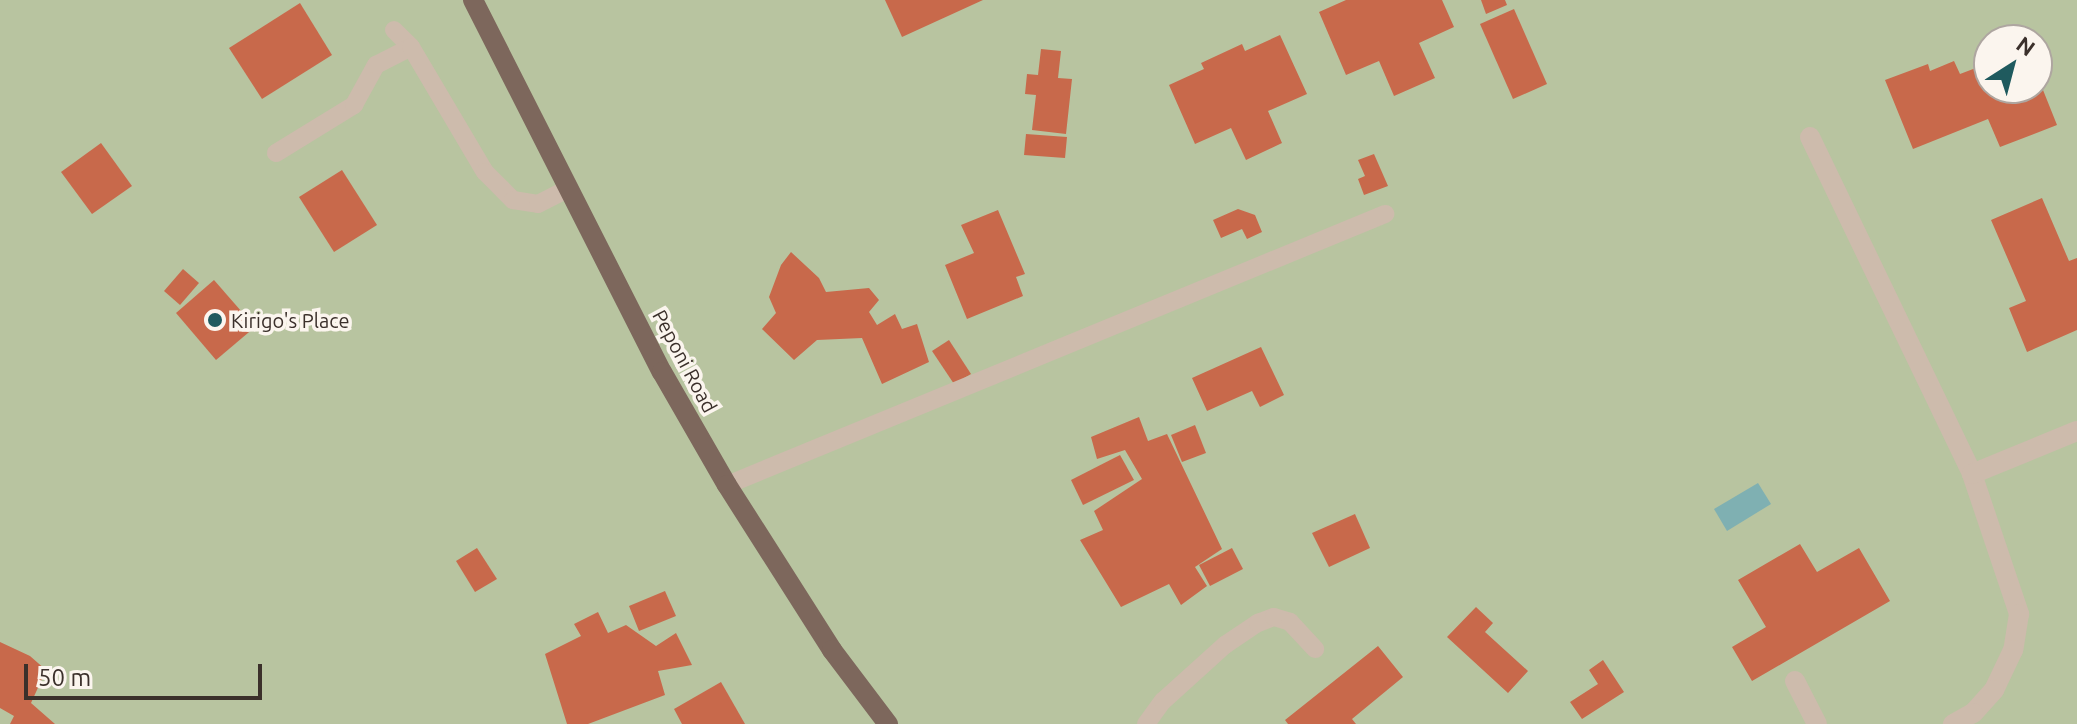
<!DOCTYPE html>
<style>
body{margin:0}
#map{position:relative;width:2077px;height:724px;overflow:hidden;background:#f4ebe1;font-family:Ubuntu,sans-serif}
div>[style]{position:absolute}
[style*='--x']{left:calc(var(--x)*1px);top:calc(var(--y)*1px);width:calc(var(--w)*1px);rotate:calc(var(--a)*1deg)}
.green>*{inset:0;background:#b8c4a0}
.water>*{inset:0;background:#7fb0b2}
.building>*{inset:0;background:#c8694b}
.lane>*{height:18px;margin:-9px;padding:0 9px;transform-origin:9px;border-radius:9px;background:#cdbbac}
.street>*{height:20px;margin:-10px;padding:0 10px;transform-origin:10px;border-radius:10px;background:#cdbbac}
.primary>*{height:20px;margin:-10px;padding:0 10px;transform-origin:10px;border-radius:10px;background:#7d675c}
.dots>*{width:22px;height:22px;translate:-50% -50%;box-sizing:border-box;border:4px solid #fbf5ee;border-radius:50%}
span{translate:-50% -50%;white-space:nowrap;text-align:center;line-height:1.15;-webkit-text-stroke:7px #fbf5ee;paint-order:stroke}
.poi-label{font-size:20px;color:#3b302b}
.left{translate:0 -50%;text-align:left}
.street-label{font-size:20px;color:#3b302b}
.north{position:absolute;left:1973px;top:24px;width:80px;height:80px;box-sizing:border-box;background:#fbf5ee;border:2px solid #aea6a0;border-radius:50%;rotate:36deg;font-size:22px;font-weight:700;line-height:32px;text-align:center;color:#3b302b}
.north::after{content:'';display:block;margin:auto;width:28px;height:36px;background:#1f5a5e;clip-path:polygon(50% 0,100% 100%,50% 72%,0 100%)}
.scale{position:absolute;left:24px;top:664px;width:238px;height:36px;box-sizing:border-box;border:4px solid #3b302b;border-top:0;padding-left:10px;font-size:24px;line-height:28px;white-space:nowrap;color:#3b302b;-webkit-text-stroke:6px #fbf5ee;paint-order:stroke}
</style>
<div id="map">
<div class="green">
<div style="clip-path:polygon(evenodd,0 0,2077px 0,2077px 724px,0 724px,0 0,1989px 40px,2037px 40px,2037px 88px,1989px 88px,1989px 40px)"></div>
</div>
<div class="water">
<div style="clip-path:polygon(1758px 483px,1771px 504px,1727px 531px,1714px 509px)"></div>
</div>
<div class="building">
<div style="clip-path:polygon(885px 0,983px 0,902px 37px)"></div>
<div style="clip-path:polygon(1346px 0,1442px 0,1454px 27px,1419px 43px,1435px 78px,1394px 96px,1379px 61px,1346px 75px,1319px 12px)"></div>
<div style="clip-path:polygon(1481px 0,1505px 0,1507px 5px,1486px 14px)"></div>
<div style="clip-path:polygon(300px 3px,332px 55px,262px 99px,229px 48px)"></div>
<div style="clip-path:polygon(1514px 9px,1547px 84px,1513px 99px,1480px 24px)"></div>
<div style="clip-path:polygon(1280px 35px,1307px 94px,1268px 111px,1282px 143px,1246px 160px,1231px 128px,1195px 144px,1169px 85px,1204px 69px,1201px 63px,1242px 44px,1245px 51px)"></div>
<div style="clip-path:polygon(1041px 49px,1061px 51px,1058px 78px,1072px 79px,1066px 134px,1032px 130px,1036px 95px,1025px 94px,1027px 74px,1038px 75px)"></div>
<div style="clip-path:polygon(1954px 61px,1960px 74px,1989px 63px,1989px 88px,2037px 88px,2037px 75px,2057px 125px,2000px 147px,1988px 119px,1913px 149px,1885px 80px,1928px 64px,1930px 71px)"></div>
<div style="clip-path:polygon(1026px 134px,1067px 137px,1065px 158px,1024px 155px)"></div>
<div style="clip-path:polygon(101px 143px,132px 186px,92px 214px,61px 172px)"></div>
<div style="clip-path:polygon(1374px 154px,1388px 186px,1364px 195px,1358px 179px,1365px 176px,1358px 160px)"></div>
<div style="clip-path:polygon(342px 170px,377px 225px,334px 252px,299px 197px)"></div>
<div style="clip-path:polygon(2042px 198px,2069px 261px,2077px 258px,2077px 330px,2027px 352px,2009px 308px,2026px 301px,1991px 220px)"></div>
<div style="clip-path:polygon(1238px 209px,1255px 215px,1262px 232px,1247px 239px,1242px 229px,1221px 238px,1213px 220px)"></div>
<div style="clip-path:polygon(998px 210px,1025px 274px,1016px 277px,1023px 296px,967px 319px,945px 265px,974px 253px,961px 225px)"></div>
<div style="clip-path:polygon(791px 252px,819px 278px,826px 292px,869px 288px,879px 300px,869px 312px,877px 325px,895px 314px,902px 329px,917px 324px,929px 362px,882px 384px,862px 338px,817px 340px,794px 360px,762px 329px,776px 313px,769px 297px,781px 265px)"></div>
<div style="clip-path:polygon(183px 269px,199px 283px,180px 305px,164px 291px)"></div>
<div style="clip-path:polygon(214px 280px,255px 327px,216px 360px,176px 313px)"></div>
<div style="clip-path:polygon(949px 340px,971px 374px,954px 384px,932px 351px)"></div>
<div style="clip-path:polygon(1261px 347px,1284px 395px,1260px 407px,1252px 391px,1207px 411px,1192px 378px)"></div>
<div style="clip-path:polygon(1139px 417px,1148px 441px,1167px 434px,1222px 549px,1195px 567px,1207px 586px,1181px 605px,1169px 584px,1121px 607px,1080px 540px,1103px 530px,1094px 511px,1142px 479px,1125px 450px,1097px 459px,1091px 437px)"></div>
<div style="clip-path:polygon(1195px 425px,1206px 453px,1182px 462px,1171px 435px)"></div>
<div style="clip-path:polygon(1120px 455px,1134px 480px,1083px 505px,1071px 480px)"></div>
<div style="clip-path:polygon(1355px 514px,1370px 548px,1329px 567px,1312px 533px)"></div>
<div style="clip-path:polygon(1800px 544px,1817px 572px,1859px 548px,1890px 601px,1752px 681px,1732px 647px,1766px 627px,1738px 580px)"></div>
<div style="clip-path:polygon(477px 548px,497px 579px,475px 592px,456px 561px)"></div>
<div style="clip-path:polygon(1232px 548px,1243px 569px,1210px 586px,1199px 565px)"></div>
<div style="clip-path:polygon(665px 591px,676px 616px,639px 631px,629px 606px)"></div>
<div style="clip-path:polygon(1476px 607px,1493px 623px,1485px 632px,1528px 671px,1508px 693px,1447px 637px)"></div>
<div style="clip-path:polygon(598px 612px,608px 633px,626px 625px,656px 646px,676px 633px,692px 665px,658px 671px,665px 695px,588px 724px,567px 724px,545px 654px,581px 636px,574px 624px)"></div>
<div style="clip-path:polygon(0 642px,30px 656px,46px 670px,31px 703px,55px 724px,10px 724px,14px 716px,0 708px)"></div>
<div style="clip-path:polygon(1378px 646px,1403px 677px,1352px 719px,1356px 724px,1288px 724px,1285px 720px)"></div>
<div style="clip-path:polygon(1603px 660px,1624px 692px,1582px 719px,1570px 702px,1598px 684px,1589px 670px)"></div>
<div style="clip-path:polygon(721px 682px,745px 724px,682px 724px,674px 709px)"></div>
</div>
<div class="lane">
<div style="--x:394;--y:30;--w:24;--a:45"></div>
<div style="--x:276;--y:153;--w:92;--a:-31.6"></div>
<div style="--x:354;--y:105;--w:46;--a:-61.2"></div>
<div style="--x:376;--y:65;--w:39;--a:-27"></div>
<div style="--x:411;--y:47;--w:145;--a:59.4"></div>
<div style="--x:485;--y:172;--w:40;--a:45"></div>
<div style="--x:513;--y:200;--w:25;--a:9"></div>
<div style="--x:538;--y:204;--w:35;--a:-27"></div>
<div style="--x:727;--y:485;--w:712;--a:-22.38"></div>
<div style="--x:1146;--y:724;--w:29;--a:-54"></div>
<div style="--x:1163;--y:701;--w:84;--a:-42.1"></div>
<div style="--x:1225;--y:645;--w:40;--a:-34"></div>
<div style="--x:1258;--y:623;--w:17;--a:-21"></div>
<div style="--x:1274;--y:617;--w:17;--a:17"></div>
<div style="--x:1290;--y:622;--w:37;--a:47"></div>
</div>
<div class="street">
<div style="--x:1810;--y:137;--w:374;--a:64.3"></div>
<div style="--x:1972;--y:474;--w:148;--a:71.4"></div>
<div style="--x:2019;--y:614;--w:36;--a:99"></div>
<div style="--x:2013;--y:650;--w:44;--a:115.4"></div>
<div style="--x:1994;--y:690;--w:31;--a:132"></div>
<div style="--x:1973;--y:713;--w:23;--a:151"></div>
<div style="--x:1972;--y:474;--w:113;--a:-22.3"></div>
<div style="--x:1795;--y:681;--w:48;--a:62.9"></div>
</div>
<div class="primary">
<div style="--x:473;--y:0;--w:417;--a:63.1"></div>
<div style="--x:662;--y:372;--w:130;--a:60.1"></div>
<div style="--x:727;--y:485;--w:196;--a:57.5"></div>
<div style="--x:832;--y:650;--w:93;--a:52.9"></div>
</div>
<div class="dots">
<div style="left:215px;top:320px;background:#1f5a5e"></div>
</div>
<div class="poi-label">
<span class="left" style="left:231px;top:320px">Kirigo's Place</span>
</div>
<div class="street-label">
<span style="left:685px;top:361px;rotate:62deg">Peponi Road</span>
</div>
<div class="north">N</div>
<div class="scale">50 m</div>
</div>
